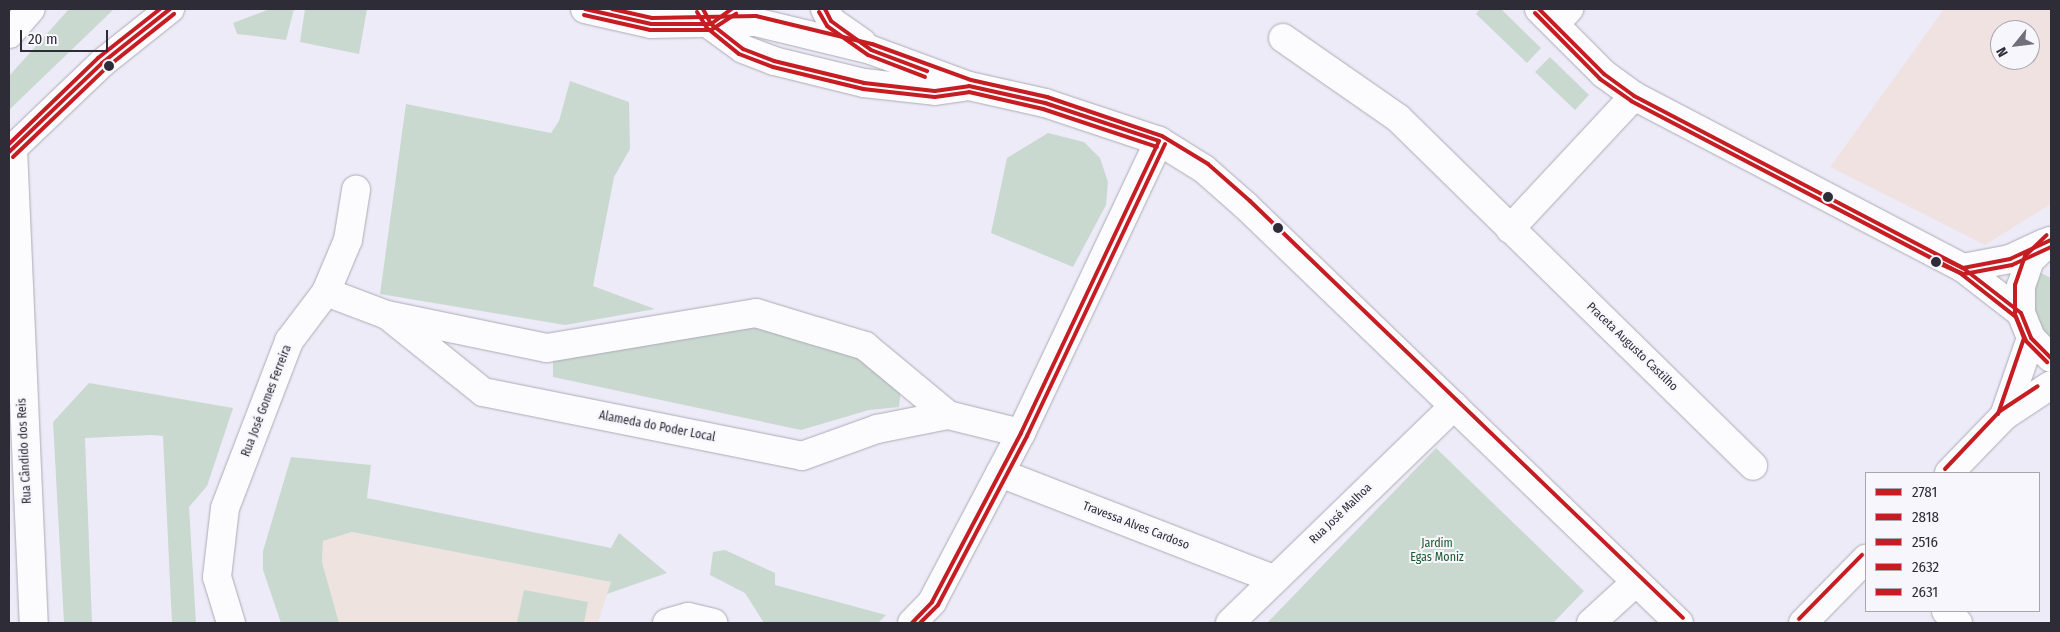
<!DOCTYPE html>
<meta charset="utf-8">
<style>
body{margin:0}
#map{position:relative;width:2060px;height:632px;overflow:hidden;background:#eeebf8;font-family:"Fira Sans Condensed",sans-serif}
div>[style]{position:absolute}
[style*='--x']{left:calc(var(--x)*1px);top:calc(var(--y)*1px);width:calc(var(--w)*1px);rotate:calc(var(--a)*1deg)}
.industrial>*{inset:0;background:#efe2e0}
.education>*{inset:0;background:#eee3df}
.green>*{inset:0;background:#c9d9d0}
.roads{filter:drop-shadow(0 0 1px #acaab4) drop-shadow(0 0 1px #acaab4)}
.street>*{height:28px;margin:-14px;padding:0 14px;transform-origin:14px;border-radius:14px;background:#fcfcfe}
.secondary>*{height:28px;margin:-14px;padding:0 14px;transform-origin:14px;border-radius:14px;background:#fcfcfe}
.highway>*{height:28px;margin:-14px;padding:0 14px;transform-origin:14px;border-radius:14px;background:#fcfcfe}
.bus-1>*{height:4px;margin:-2px;padding:0 2px;transform-origin:2px;border-radius:2px;background:#c61d23}
.bus-2>*{height:4px;margin:-2px;padding:0 2px;transform-origin:2px;border-radius:2px;background:#c61d23}
.bus-3>*{height:4px;margin:-2px;padding:0 2px;transform-origin:2px;border-radius:2px;background:#c61d23}
.bus-4>*{height:4px;margin:-2px;padding:0 2px;transform-origin:2px;border-radius:2px;background:#c61d23}
.bus-5>*{height:4px;margin:-2px;padding:0 2px;transform-origin:2px;border-radius:2px;background:#c61d23}
.dots>*{width:14px;height:14px;translate:-50% -50%;box-sizing:border-box;border:2px solid #f7f6fc;border-radius:50%}
span{translate:-50% -50%;white-space:nowrap;text-align:center;line-height:1.15;-webkit-text-stroke:4px #f7f6fc;paint-order:stroke}
.street-label{font-size:12px;color:#2e2c36}
.park-label{font-size:12px;color:#175a2b}
.frame{position:absolute;inset:0;border:10px solid #2e2c36;pointer-events:none}
.legend{position:absolute;left:1865px;top:472px;width:175px;height:140px;box-sizing:border-box;background:#f7f6fc;border:1px solid #a7a5ad;margin:0;padding:6px 9px;list-style:none;font-size:15px;color:#2e2c36}
.legend li{display:flex;align-items:center;gap:10px;height:25px}
.legend b{width:25px;border:1px solid #a7a5ad}
.north{position:absolute;left:1990px;top:20px;width:50px;height:50px;box-sizing:border-box;background:#f7f6fc;border:1px solid #a7a5ad;border-radius:50%;rotate:241deg;font-size:14px;font-weight:700;line-height:20px;text-align:center;color:#2e2c36}
.north::after{content:'';display:block;margin:auto;width:18px;height:22px;background:#716f7a;clip-path:polygon(50% 0,100% 100%,50% 72%,0 100%)}
.scale{position:absolute;left:20px;top:30px;width:88px;height:22px;box-sizing:border-box;border:2px solid #2e2c36;border-top:0;padding-left:6px;font-size:15px;line-height:18px;white-space:nowrap;color:#2e2c36;-webkit-text-stroke:4px #f7f6fc;paint-order:stroke}
</style>
<div id="map">
<div class="industrial">
<div style="clip-path:polygon(evenodd,1944px 9px,2051px 9px,2051px 204px,1985px 245px,1830px 167px,1944px 9px,2000px 30px,2030px 30px,2030px 60px,2000px 60px,2000px 30px)"></div>
</div>
<div class="education">
<div style="clip-path:polygon(352px 532px,611px 582px,598px 623px,339px 623px,322px 562px,323px 541px)"></div>
</div>
<div class="green">
<div style="clip-path:polygon(69px 9px,114px 9px,9px 110px,9px 76px)"></div>
<div style="clip-path:polygon(270px 9px,294px 9px,286px 40px,237px 34px,233px 23px)"></div>
<div style="clip-path:polygon(305px 9px,367px 9px,359px 54px,300px 42px)"></div>
<div style="clip-path:polygon(1480px 9px,1501px 9px,1541px 48px,1527px 63px,1476px 14px)"></div>
<div style="clip-path:polygon(1550px 57px,1589px 95px,1575px 110px,1535px 72px)"></div>
<div style="clip-path:polygon(570px 81px,629px 102px,630px 149px,614px 177px,593px 286px,655px 309px,565px 325px,380px 294px,406px 104px,551px 133px,559px 121px)"></div>
<div style="clip-path:polygon(1048px 133px,1084px 142px,1100px 158px,1108px 182px,1106px 205px,1073px 267px,991px 233px,1007px 158px)"></div>
<div style="clip-path:polygon(2041px 273px,2051px 278px,2051px 343px,2041px 333px,2033px 314px,2033px 293px)"></div>
<div style="clip-path:polygon(752px 325px,866px 361px,901px 389px,899px 407px,869px 410px,801px 430px,553px 377px,553px 360px)"></div>
<div style="clip-path:polygon(89px 383px,233px 408px,207px 486px,189px 507px,196px 623px,172px 623px,163px 436px,151px 435px,85px 438px,92px 623px,64px 623px,53px 422px)"></div>
<div style="clip-path:polygon(1436px 448px,1584px 591px,1553px 623px,1267px 623px)"></div>
<div style="clip-path:polygon(291px 457px,371px 465px,367px 498px,611px 548px,619px 533px,667px 573px,607px 594px,611px 582px,352px 532px,323px 541px,322px 562px,339px 623px,281px 623px,263px 570px,263px 551px)"></div>
<div style="clip-path:polygon(725px 550px,775px 573px,775px 585px,886px 615px,878px 623px,764px 623px,745px 593px,710px 575px,713px 552px)"></div>
<div style="clip-path:polygon(524px 590px,588px 602px,584px 623px,517px 622px)"></div>
</div>
<div class="roads">
<div class="street">
<div style="--x:585;--y:9;--w:68;--a:12.8"></div>
<div style="--x:651;--y:24;--w:104;--a:-1.1"></div>
<div style="--x:755;--y:22;--w:119;--a:13.6"></div>
<div style="--x:871;--y:50;--w:104;--a:20.2"></div>
<div style="--x:969;--y:86;--w:78;--a:12.6"></div>
<div style="--x:1045;--y:103;--w:120;--a:18.4"></div>
<div style="--x:1159;--y:141;--w:53;--a:31.9"></div>
<div style="--x:1204;--y:169;--w:56;--a:41.4"></div>
<div style="--x:1246;--y:206;--w:601;--a:43.92"></div>
<div style="--x:825;--y:9;--w:13;--a:63"></div>
<div style="--x:831;--y:21;--w:38;--a:35"></div>
<div style="--x:703;--y:20;--w:49;--a:35.9"></div>
<div style="--x:743;--y:49;--w:33;--a:21"></div>
<div style="--x:774;--y:61;--w:93;--a:13.7"></div>
<div style="--x:864;--y:83;--w:71;--a:6.4"></div>
<div style="--x:935;--y:91;--w:27;--a:-8"></div>
<div style="--x:1555;--y:24;--w:21;--a:-47"></div>
<div style="--x:1283;--y:38;--w:140;--a:34.8"></div>
<div style="--x:1398;--y:118;--w:497;--a:44.4"></div>
<div style="--x:13;--y:148;--w:475;--a:87.5"></div>
<div style="--x:9;--y:152;--w:129;--a:-43.7"></div>
<div style="--x:102;--y:63;--w:87;--a:-38.5"></div>
<div style="--x:1510;--y:229;--w:182;--a:-47"></div>
<div style="--x:326;--y:292;--w:65;--a:20.7"></div>
<div style="--x:387;--y:315;--w:163;--a:11.7"></div>
<div style="--x:547;--y:348;--w:212;--a:-9.5"></div>
<div style="--x:756;--y:313;--w:114;--a:16.8"></div>
<div style="--x:865;--y:346;--w:108;--a:39.7"></div>
<div style="--x:948;--y:415;--w:75;--a:13.9"></div>
<div style="--x:391;--y:318;--w:118;--a:38.8"></div>
<div style="--x:483;--y:392;--w:325;--a:11.3"></div>
<div style="--x:802;--y:456;--w:80;--a:-19.8"></div>
<div style="--x:877;--y:429;--w:72;--a:-11.2"></div>
<div style="--x:1000;--y:473;--w:293;--a:21.2"></div>
<div style="--x:1946;--y:611;--w:17;--a:45"></div>
<div style="--x:231;--y:623;--w:48;--a:-106.9"></div>
<div style="--x:217;--y:577;--w:69;--a:-83.4"></div>
<div style="--x:225;--y:508;--w:179;--a:-69"></div>
<div style="--x:289;--y:341;--w:61;--a:-52.9"></div>
<div style="--x:326;--y:292;--w:56;--a:-67.1"></div>
<div style="--x:348;--y:240;--w:51;--a:-80.9"></div>
<div style="--x:667;--y:623;--w:22;--a:-16"></div>
<div style="--x:688;--y:617;--w:26;--a:13"></div>
<div style="--x:912;--y:623;--w:29;--a:-46"></div>
<div style="--x:932;--y:602;--w:191;--a:-62.2"></div>
<div style="--x:1021;--y:433;--w:323;--a:-64.7"></div>
<div style="--x:1230;--y:623;--w:312;--a:-44.1"></div>
<div style="--x:1591;--y:623;--w:61;--a:-42.3"></div>
</div>
<div class="secondary">
<div style="--x:1539;--y:9;--w:92;--a:45"></div>
<div style="--x:1604;--y:74;--w:37;--a:36"></div>
<div style="--x:1634;--y:96;--w:371;--a:27.6"></div>
<div style="--x:1963;--y:268;--w:73;--a:37.8"></div>
<div style="--x:2050;--y:241;--w:28;--a:136"></div>
<div style="--x:2030;--y:260;--w:28;--a:109"></div>
<div style="--x:2021;--y:286;--w:27;--a:90"></div>
<div style="--x:2021;--y:313;--w:27;--a:68"></div>
<div style="--x:2031;--y:338;--w:28;--a:45"></div>
<div style="--x:1963;--y:268;--w:48;--a:-10.8"></div>
<div style="--x:2010;--y:259;--w:38;--a:-25"></div>
<div style="--x:2004;--y:416;--w:83;--a:-70.9"></div>
<div style="--x:1949;--y:473;--w:79;--a:-46"></div>
<div style="--x:2004;--y:416;--w:56;--a:-33.4"></div>
<div style="--x:1803;--y:623;--w:90;--a:-45.5"></div>
</div>
<div class="highway">
<div style="--x:9;--y:34;--w:33;--a:-49"></div>
</div>
</div>
<div class="bus-1">
<div style="--x:703;--y:9;--w:17;--a:62"></div>
<div style="--x:711;--y:24;--w:41;--a:38"></div>
<div style="--x:743;--y:49;--w:33;--a:21"></div>
<div style="--x:774;--y:61;--w:93;--a:13.7"></div>
<div style="--x:864;--y:83;--w:71;--a:6.4"></div>
<div style="--x:935;--y:91;--w:34;--a:-8"></div>
<div style="--x:969;--y:86;--w:78;--a:12.6"></div>
<div style="--x:1045;--y:103;--w:120;--a:18.4"></div>
<div style="--x:825;--y:9;--w:13;--a:63"></div>
<div style="--x:831;--y:21;--w:49;--a:35.9"></div>
<div style="--x:871;--y:50;--w:60;--a:20.6"></div>
<div style="--x:1539;--y:9;--w:92;--a:45"></div>
<div style="--x:1604;--y:74;--w:37;--a:36"></div>
<div style="--x:1634;--y:96;--w:371;--a:27.6"></div>
<div style="--x:1963;--y:268;--w:73;--a:37.8"></div>
<div style="--x:2021;--y:313;--w:27;--a:68"></div>
<div style="--x:2031;--y:338;--w:28;--a:45"></div>
<div style="--x:1936;--y:255;--w:30;--a:26"></div>
<div style="--x:1963;--y:268;--w:48;--a:-10.8"></div>
<div style="--x:2010;--y:259;--w:45;--a:-24.9"></div>
<div style="--x:912;--y:623;--w:29;--a:-46"></div>
<div style="--x:932;--y:602;--w:191;--a:-62.2"></div>
<div style="--x:1021;--y:433;--w:323;--a:-64.7"></div>
</div>
<div class="bus-2">
<div style="--x:697;--y:12;--w:19;--a:58"></div>
<div style="--x:707;--y:28;--w:41;--a:39.1"></div>
<div style="--x:739;--y:54;--w:36;--a:21"></div>
<div style="--x:773;--y:67;--w:93;--a:13.7"></div>
<div style="--x:863;--y:89;--w:72;--a:6.3"></div>
<div style="--x:935;--y:97;--w:34;--a:-8"></div>
<div style="--x:969;--y:92;--w:76;--a:12.9"></div>
<div style="--x:1043;--y:109;--w:120;--a:18.4"></div>
<div style="--x:819;--y:12;--w:16;--a:60"></div>
<div style="--x:827;--y:26;--w:50;--a:35.3"></div>
<div style="--x:868;--y:55;--w:61;--a:21.1"></div>
<div style="--x:1535;--y:13;--w:93;--a:45.4"></div>
<div style="--x:1600;--y:79;--w:38;--a:35"></div>
<div style="--x:1631;--y:101;--w:371;--a:27.6"></div>
<div style="--x:1960;--y:273;--w:71;--a:38.2"></div>
<div style="--x:2016;--y:317;--w:26;--a:67"></div>
<div style="--x:2026;--y:341;--w:30;--a:45"></div>
<div style="--x:1933;--y:261;--w:34;--a:23"></div>
<div style="--x:1964;--y:274;--w:49;--a:-10.6"></div>
<div style="--x:2012;--y:265;--w:43;--a:-24.8"></div>
<div style="--x:920;--y:623;--w:25;--a:-45"></div>
<div style="--x:938;--y:605;--w:191;--a:-62.2"></div>
<div style="--x:1027;--y:436;--w:323;--a:-64.7"></div>
</div>
<div class="bus-3">
<div style="--x:612;--y:9;--w:41;--a:12.7"></div>
<div style="--x:652;--y:18;--w:104;--a:-1.1"></div>
<div style="--x:756;--y:16;--w:119;--a:13.6"></div>
<div style="--x:872;--y:44;--w:105;--a:20"></div>
<div style="--x:971;--y:80;--w:78;--a:12.6"></div>
<div style="--x:1047;--y:97;--w:121;--a:18.7"></div>
<div style="--x:1162;--y:136;--w:54;--a:31.3"></div>
<div style="--x:1208;--y:164;--w:56;--a:41.4"></div>
<div style="--x:1250;--y:201;--w:601;--a:43.92"></div>
<div style="--x:9;--y:144;--w:124;--a:-44"></div>
<div style="--x:98;--y:58;--w:79;--a:-38.3"></div>
<div style="--x:1998;--y:414;--w:80;--a:-71.1"></div>
<div style="--x:2024;--y:338;--w:26;--a:-111"></div>
<div style="--x:2015;--y:314;--w:29;--a:-90"></div>
<div style="--x:2015;--y:285;--w:31;--a:-71"></div>
<div style="--x:2025;--y:256;--w:30;--a:-44"></div>
<div style="--x:1945;--y:469;--w:80;--a:-46.5"></div>
<div style="--x:2000;--y:411;--w:45;--a:-33.3"></div>
<div style="--x:1799;--y:619;--w:90;--a:-45.5"></div>
</div>
<div class="bus-4">
<div style="--x:585;--y:9;--w:68;--a:12.8"></div>
<div style="--x:651;--y:24;--w:60;--a:0"></div>
<div style="--x:711;--y:24;--w:26;--a:-36"></div>
<div style="--x:9;--y:152;--w:129;--a:-43.7"></div>
<div style="--x:102;--y:63;--w:87;--a:-38.5"></div>
</div>
<div class="bus-5">
<div style="--x:584;--y:15;--w:68;--a:12.8"></div>
<div style="--x:650;--y:30;--w:61;--a:0"></div>
<div style="--x:711;--y:30;--w:30;--a:-33"></div>
<div style="--x:13;--y:157;--w:129;--a:-43.7"></div>
<div style="--x:106;--y:68;--w:87;--a:-38.5"></div>
</div>
<div class="dots">
<div style="left:109px;top:66px;background:#2e2c36"></div>
<div style="left:1828px;top:197px;background:#2e2c36"></div>
<div style="left:1278px;top:228px;background:#2e2c36"></div>
<div style="left:1936px;top:262px;background:#2e2c36"></div>
</div>
<div class="street-label">
<span style="left:1632px;top:347px;rotate:44deg">Praceta Augusto Castilho</span>
<span style="left:267px;top:401px;rotate:-69deg">Rua José Gomes Ferreira</span>
<span style="left:657px;top:427px;rotate:11deg">Alameda do Poder Local</span>
<span style="left:25px;top:451px;rotate:-93deg">Rua Cândido dos Reis</span>
<span style="left:1341px;top:514px;rotate:-44deg">Rua José Malhoa</span>
<span style="left:1136px;top:526px;rotate:21deg">Travessa Alves Cardoso</span>
</div>
<div class="park-label">
<span style="left:1437px;top:551px">Jardim<br>Egas Moniz</span>
</div>
<div class="frame"></div>
<ul class="legend">
<li><b style="height:6px;background:#c61d23"></b>2781</li>
<li><b style="height:6px;background:#c61d23"></b>2818</li>
<li><b style="height:6px;background:#c61d23"></b>2516</li>
<li><b style="height:6px;background:#c61d23"></b>2632</li>
<li><b style="height:6px;background:#c61d23"></b>2631</li>
</ul>
<div class="north">N</div>
<div class="scale">20 m</div>
</div>
